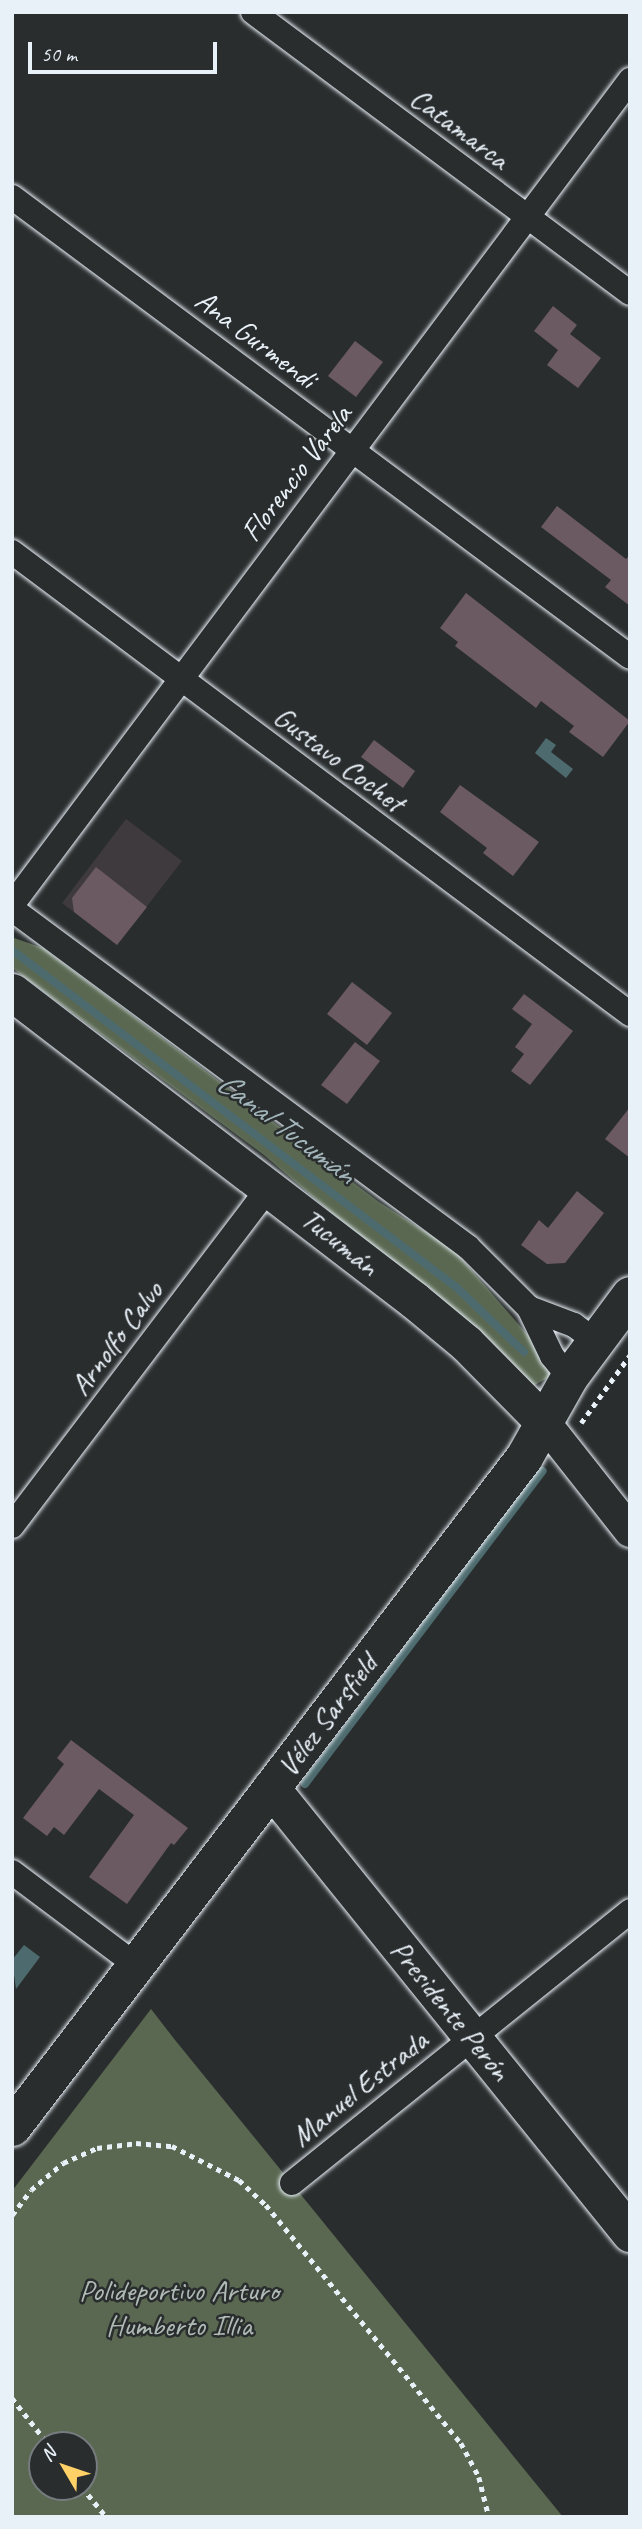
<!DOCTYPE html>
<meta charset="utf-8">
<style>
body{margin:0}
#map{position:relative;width:642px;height:2529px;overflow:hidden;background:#2a2d2e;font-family:Caveat,sans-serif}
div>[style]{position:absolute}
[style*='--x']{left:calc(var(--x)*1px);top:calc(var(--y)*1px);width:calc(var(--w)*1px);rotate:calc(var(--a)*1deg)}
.built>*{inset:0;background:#3e3a3d}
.green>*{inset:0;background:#5a6851}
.water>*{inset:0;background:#4d6b6e}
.stream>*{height:8px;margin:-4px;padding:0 4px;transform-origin:4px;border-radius:4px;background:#4d6b6e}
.building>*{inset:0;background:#6b5a61}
.path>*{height:4.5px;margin-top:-2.25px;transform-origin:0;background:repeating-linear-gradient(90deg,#e8f1f8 0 5px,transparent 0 10px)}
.roads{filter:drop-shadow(0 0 2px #e8f1f8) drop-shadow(0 0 2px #e8f1f8)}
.minor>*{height:24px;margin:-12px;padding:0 12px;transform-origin:12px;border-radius:12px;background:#2a2d2e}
.tertiary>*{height:32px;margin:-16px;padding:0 16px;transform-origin:16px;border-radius:16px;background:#2a2d2e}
.secondary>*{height:37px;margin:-18.5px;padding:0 18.5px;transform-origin:18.5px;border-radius:18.5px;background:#2a2d2e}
span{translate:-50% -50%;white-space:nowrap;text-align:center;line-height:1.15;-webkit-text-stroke:5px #2a2d2e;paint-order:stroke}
.street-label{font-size:30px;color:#e8f1f8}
.park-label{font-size:30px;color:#afbab5}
.water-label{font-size:32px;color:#a2b5ba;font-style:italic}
.frame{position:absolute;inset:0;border:14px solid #e8f1f8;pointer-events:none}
.north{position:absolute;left:28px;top:2431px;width:70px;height:70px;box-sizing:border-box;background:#2a2d2e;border:2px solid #767b7f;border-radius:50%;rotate:309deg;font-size:19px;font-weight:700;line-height:28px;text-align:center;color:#e8f1f8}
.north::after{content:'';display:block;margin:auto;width:24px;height:32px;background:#ffd166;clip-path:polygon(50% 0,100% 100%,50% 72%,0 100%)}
.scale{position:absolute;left:28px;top:42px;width:189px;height:32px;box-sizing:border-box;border:4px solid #e8f1f8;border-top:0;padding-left:9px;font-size:21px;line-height:24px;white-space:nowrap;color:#e8f1f8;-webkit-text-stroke:5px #2a2d2e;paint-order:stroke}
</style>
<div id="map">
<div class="built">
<div style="clip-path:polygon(126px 819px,182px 861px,117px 945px,62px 903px)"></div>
</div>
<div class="green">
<div style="clip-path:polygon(14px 938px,43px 948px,379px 1202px,454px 1250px,540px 1349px,552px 1368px,551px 1376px,533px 1386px,264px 1155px,12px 968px)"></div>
<div style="clip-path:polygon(evenodd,151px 2009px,175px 2040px,563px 2517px,12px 2517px,12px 2191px,151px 2009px,42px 2445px,84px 2445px,84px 2487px,42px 2487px,42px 2445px)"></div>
</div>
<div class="water">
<div style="clip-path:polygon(546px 738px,556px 745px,551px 752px,573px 769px,566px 778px,535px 753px)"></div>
<div style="clip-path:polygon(24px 1945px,40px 1957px,16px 1989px,12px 1960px)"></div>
</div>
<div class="stream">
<div style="--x:12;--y:950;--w:557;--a:37.2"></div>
<div style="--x:456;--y:1287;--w:94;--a:43.7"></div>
<div style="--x:305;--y:1784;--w:393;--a:-52.8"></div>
</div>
<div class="building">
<div style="clip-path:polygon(553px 306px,577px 325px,570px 334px,601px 358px,578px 388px,547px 365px,558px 350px,534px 331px)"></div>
<div style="clip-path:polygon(355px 341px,383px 362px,356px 397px,328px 376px)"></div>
<div style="clip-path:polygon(557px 506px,626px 559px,630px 555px,630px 606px,605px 587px,611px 580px,541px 527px)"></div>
<div style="clip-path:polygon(466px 593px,630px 721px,603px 757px,569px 732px,574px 726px,541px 701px,536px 708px,455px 646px,458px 642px,440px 628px)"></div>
<div style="clip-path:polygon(374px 740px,415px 771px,403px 788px,361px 757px)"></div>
<div style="clip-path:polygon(460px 785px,539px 842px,513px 876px,483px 853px,487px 848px,440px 812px)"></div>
<div style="clip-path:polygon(96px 867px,147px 907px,117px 945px,74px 912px,72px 898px)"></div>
<div style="clip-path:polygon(352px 982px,392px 1013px,367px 1045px,327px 1014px)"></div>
<div style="clip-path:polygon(524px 994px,573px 1031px,530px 1085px,511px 1071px,524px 1054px,515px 1047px,532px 1024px,512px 1009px)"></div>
<div style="clip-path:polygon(355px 1042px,380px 1061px,347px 1104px,321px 1085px)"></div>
<div style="clip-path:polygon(630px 1107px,630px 1158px,605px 1139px)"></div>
<div style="clip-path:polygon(577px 1191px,604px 1213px,565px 1263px,547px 1264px,521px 1245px,539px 1220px,548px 1228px)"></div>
<div style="clip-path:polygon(71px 1740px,188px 1828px,174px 1845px,171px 1843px,127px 1904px,89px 1877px,134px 1815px,99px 1789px,64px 1835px,54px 1827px,47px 1836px,23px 1818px,64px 1764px,57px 1758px)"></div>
</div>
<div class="path">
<div style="--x:581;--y:1423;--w:84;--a:-54.2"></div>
<div style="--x:12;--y:2215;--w:31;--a:-53"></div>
<div style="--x:31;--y:2190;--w:42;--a:-40.2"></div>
<div style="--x:63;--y:2163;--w:37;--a:-24"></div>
<div style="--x:97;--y:2148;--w:39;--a:-7"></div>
<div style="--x:136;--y:2143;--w:36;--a:5"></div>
<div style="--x:172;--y:2146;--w:75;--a:26.9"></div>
<div style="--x:239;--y:2180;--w:37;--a:43"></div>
<div style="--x:266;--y:2205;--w:308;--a:50.7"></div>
<div style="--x:461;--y:2443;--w:38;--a:62"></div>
<div style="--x:479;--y:2477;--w:41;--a:76"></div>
<div style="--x:12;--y:2398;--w:60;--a:51.8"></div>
<div style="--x:82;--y:2487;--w:38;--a:51"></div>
</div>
<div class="roads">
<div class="minor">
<div style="--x:253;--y:12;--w:470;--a:36.7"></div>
<div style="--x:12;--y:197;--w:770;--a:36.66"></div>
<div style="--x:12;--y:552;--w:772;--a:36.78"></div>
<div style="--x:12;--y:905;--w:1031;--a:-53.16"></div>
<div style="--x:12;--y:909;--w:568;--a:36.55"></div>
<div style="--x:468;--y:1247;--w:86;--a:45"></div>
<div style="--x:529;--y:1308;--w:53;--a:64.4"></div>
<div style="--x:552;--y:1356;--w:27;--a:51"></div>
<div style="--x:529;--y:1308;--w:48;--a:20.7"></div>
<div style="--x:574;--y:1325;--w:26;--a:37"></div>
<div style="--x:12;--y:1526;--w:425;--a:-52.8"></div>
<div style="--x:12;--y:1872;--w:155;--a:36.9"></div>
<div style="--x:292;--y:2183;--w:434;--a:-38.8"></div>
</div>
<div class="tertiary">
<div style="--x:544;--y:1422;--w:139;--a:51.7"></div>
</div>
<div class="secondary">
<div style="--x:12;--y:992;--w:506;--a:37.46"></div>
<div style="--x:414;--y:1300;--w:67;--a:39.6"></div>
<div style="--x:466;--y:1343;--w:111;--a:45.4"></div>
<div style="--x:271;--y:1788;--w:572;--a:51.11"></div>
<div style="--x:12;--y:2127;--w:843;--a:-52.61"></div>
<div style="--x:524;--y:1457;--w:92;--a:-60.6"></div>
<div style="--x:569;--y:1377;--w:102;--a:-53.4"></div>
</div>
</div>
<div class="street-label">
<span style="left:460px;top:128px;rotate:37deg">Catamarca</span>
<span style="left:256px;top:339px;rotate:37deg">Ana Gurmendi</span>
<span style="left:296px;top:473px;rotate:-53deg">Florencio Varela</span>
<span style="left:339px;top:759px;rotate:37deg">Gustavo Cochet</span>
<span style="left:340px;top:1242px;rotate:38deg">Tucumán</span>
<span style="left:116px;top:1338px;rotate:-53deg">Arnolfo Calvo</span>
<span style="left:327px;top:1715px;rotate:-53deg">Vélez Sarsfield</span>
<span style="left:451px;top:2010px;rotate:51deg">Presidente Perón</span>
<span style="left:359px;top:2088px;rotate:-39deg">Manuel Estrada</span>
</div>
<div class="park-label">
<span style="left:179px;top:2307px">Polideportivo Arturo<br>Humberto Illia</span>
</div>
<div class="water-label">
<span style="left:286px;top:1128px;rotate:37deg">Canal Tucumán</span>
</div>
<div class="frame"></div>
<div class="north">N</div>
<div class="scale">50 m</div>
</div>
